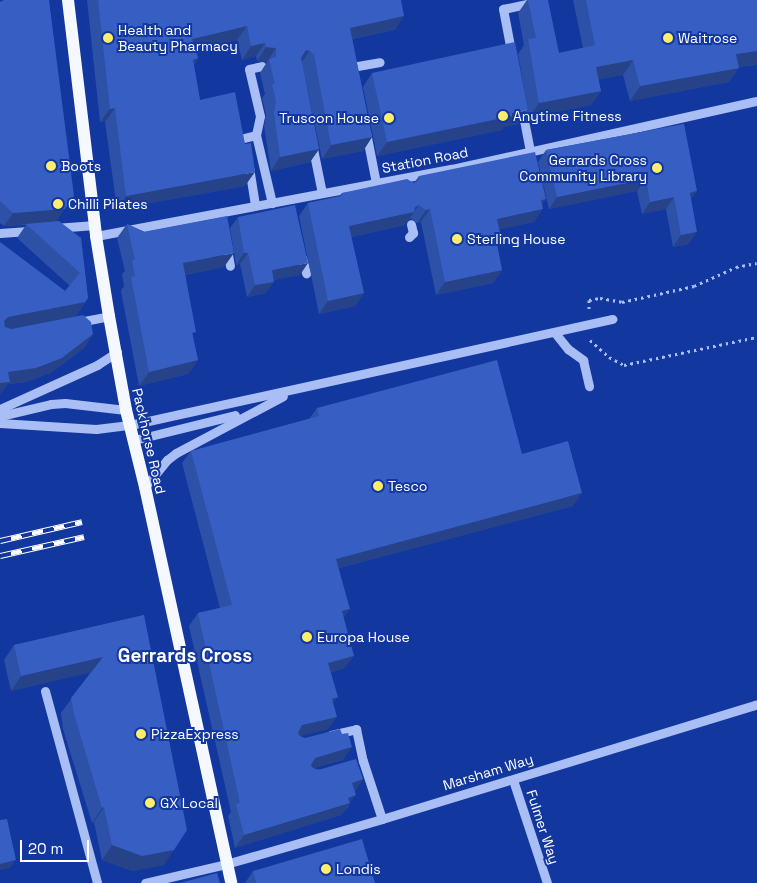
<!DOCTYPE html>
<style>
body{margin:0}
#map{position:relative;width:757px;height:883px;overflow:hidden;background:#12379e;font-family:"Space Grotesk",sans-serif}
div>[style]{position:absolute}
[style*='--x']{left:calc(var(--x)*1px);top:calc(var(--y)*1px);width:calc(var(--w)*1px);rotate:calc(var(--a)*1deg)}
.path>*{height:3px;margin-top:-1.5px;transform-origin:0;background:repeating-linear-gradient(90deg,#a9bef4 0 2.5px,transparent 0 6.5px)}
.minor>*{height:9px;margin:-4.5px;padding:0 4.5px;transform-origin:4.5px;border-radius:4.5px;background:#a9bef4}
.major>*{height:12px;margin:-6px;padding:0 6px;transform-origin:6px;border-radius:6px;background:#f6f8ff}
.rail>*{height:5.5px;margin-top:-2.75px;transform-origin:0;background:repeating-linear-gradient(90deg,#12379e 0 11px,#fff 0 22px);box-sizing:border-box;border-block:1px solid #fff}
.wall>*{inset:0;background:#2e51a8}
.shaded-wall>*{inset:0;background:#264288}
.building>*{inset:0;background:#365ec3}
.dots>*{width:14px;height:14px;translate:-50% -50%;box-sizing:border-box;border:2px solid #12379e;border-radius:50%}
span{translate:-50% -50%;white-space:nowrap;text-align:center;line-height:1.15;-webkit-text-stroke:4px #12379e;paint-order:stroke}
.poi-label{font-size:14px;color:#fff}
.left{translate:0 -50%;text-align:left}
.right{translate:-100% -50%;text-align:right}
.street-label{font-size:14px;color:#fff}
.district-label{font-size:19px;color:#fff;font-weight:700}
.scale{position:absolute;left:20px;top:840px;width:69px;height:22px;box-sizing:border-box;border:2px solid #fff;border-top:0;padding-left:6px;font-size:15px;line-height:18px;white-space:nowrap;color:#fff;-webkit-text-stroke:4px #12379e;paint-order:stroke}
</style>
<div id="map">
<div class="path">
<div style="--x:589;--y:309;--w:9;--a:-90"></div>
<div style="--x:589;--y:300;--w:11;--a:-10"></div>
<div style="--x:600;--y:298;--w:22;--a:10"></div>
<div style="--x:622;--y:302;--w:74;--a:-12.5"></div>
<div style="--x:694;--y:286;--w:46;--a:-24.3"></div>
<div style="--x:736;--y:267;--w:21;--a:-11"></div>
<div style="--x:590;--y:340;--w:25;--a:42"></div>
<div style="--x:609;--y:357;--w:17;--a:28"></div>
<div style="--x:624;--y:365;--w:136;--a:-11.9"></div>
</div>
<div class="minor">
<div style="--x:512;--y:56;--w:48;--a:-100.8"></div>
<div style="--x:503;--y:9;--w:25;--a:-12"></div>
<div style="--x:353;--y:73;--w:6;--a:-99"></div>
<div style="--x:352;--y:67;--w:28;--a:-10"></div>
<div style="--x:521;--y:105;--w:52;--a:78.9"></div>
<div style="--x:366;--y:132;--w:52;--a:78.9"></div>
<div style="--x:256;--y:135;--w:19;--a:-78"></div>
<div style="--x:260;--y:116;--w:48;--a:-103.2"></div>
<div style="--x:249;--y:69;--w:13;--a:-13"></div>
<div style="--x:240;--y:139;--w:16;--a:-14"></div>
<div style="--x:256;--y:135;--w:70;--a:76.8"></div>
<div style="--x:312;--y:144;--w:50;--a:78.5"></div>
<div style="--x:249;--y:167;--w:39;--a:81"></div>
<div style="--x:55;--y:228;--w:40;--a:-4.3"></div>
<div style="--x:0;--y:233;--w:32;--a:-4"></div>
<div style="--x:96;--y:236;--w:362;--a:-10.7"></div>
<div style="--x:452;--y:169;--w:312;--a:-12.6"></div>
<div style="--x:409;--y:237;--w:6;--a:-45"></div>
<div style="--x:413;--y:233;--w:9;--a:-103"></div>
<div style="--x:227;--y:249;--w:17;--a:80"></div>
<div style="--x:302;--y:258;--w:16;--a:75"></div>
<div style="--x:79;--y:322;--w:31;--a:-11"></div>
<div style="--x:555;--y:333;--w:21;--a:51"></div>
<div style="--x:568;--y:349;--w:19;--a:36"></div>
<div style="--x:583;--y:360;--w:27;--a:77"></div>
<div style="--x:0;--y:409;--w:107;--a:-24.4"></div>
<div style="--x:97;--y:365;--w:24;--a:-33"></div>
<div style="--x:0;--y:416;--w:52;--a:-13.2"></div>
<div style="--x:51;--y:404;--w:14;--a:-4"></div>
<div style="--x:65;--y:403;--w:61;--a:6.5"></div>
<div style="--x:0;--y:423;--w:96;--a:3.6"></div>
<div style="--x:96;--y:429;--w:34;--a:-7"></div>
<div style="--x:130;--y:425;--w:494;--a:-12.4"></div>
<div style="--x:134;--y:440;--w:104;--a:-13.9"></div>
<div style="--x:145;--y:487;--w:35;--a:-51"></div>
<div style="--x:167;--y:460;--w:11;--a:-38"></div>
<div style="--x:176;--y:453;--w:121;--a:-28"></div>
<div style="--x:45;--y:691;--w:199;--a:74.8"></div>
<div style="--x:331;--y:735;--w:26;--a:-13"></div>
<div style="--x:356;--y:729;--w:33;--a:78"></div>
<div style="--x:363;--y:761;--w:61;--a:71.9"></div>
<div style="--x:513;--y:780;--w:108;--a:71.7"></div>
<div style="--x:145;--y:883;--w:83;--a:-13.2"></div>
<div style="--x:226;--y:864;--w:162;--a:-16.1"></div>
<div style="--x:382;--y:819;--w:392;--a:-17"></div>
</div>
<div class="major">
<div style="--x:68;--y:0;--w:238;--a:83.2"></div>
<div style="--x:96;--y:236;--w:81;--a:80.8"></div>
<div style="--x:109;--y:316;--w:96;--a:79.7"></div>
<div style="--x:126;--y:410;--w:79;--a:76.1"></div>
<div style="--x:145;--y:487;--w:405;--a:77.7"></div>
</div>
<div class="rail">
<div style="--x:0;--y:541;--w:84;--a:-13"></div>
<div style="--x:0;--y:556;--w:86;--a:-12.7"></div>
</div>
<div class="wall">
<div style="clip-path:polygon(87px 0,401px 0,395px 30px,352px 39px,372px 137px,363px 151px,322px 159px,303px 68px,319px 149px,310px 162px,271px 171px,264px 126px,266px 115px,262px 98px,265px 94px,260px 73px,267px 62px,257px 61px,256px 56px,242px 60px,237px 40px,195px 49px,198px 58px,194px 65px,200px 100px,245px 186px,117px 209px,105px 122px,100px 122px)"></div>
<div style="clip-path:polygon(527px 0,528px 0,559px 53px,583px 48px,573px 0,757px 0,757px 65px,739px 67px,729px 82px,630px 101px,623px 75px,598px 79px,601px 91px,591px 105px,529px 117px,518px 54px,524px 45px,518px 13px)"></div>
<div style="clip-path:polygon(0 2px,56px 222px,81px 238px,88px 298px,76px 316px,9px 329px,93px 334px,84px 348px,52px 372px,26px 382px,8px 384px,0 242px,65px 291px,70px 286px,17px 238px,26px 225px,4px 226px,0 223px)"></div>
<div style="clip-path:polygon(372px 73px,518px 124px,504px 127px,502px 130px,377px 156px,363px 87px)"></div>
<div style="clip-path:polygon(684px 124px,691px 199px,689px 244px,673px 247px,666px 209px,642px 214px,637px 191px,549px 209px,538px 162px,546px 150px)"></div>
<div style="clip-path:polygon(419px 176px,546px 199px,542px 204px,534px 222px,499px 229px,500px 233px,496px 239px,502px 270px,493px 283px,436px 295px,421px 222px,417px 223px,410px 218px,405px 225px,351px 237px,364px 293px,355px 306px,319px 314px,299px 216px,308px 203px,339px 196px,342px 193px,414px 183px)"></div>
<div style="clip-path:polygon(238px 217px,300px 275px,273px 280px,266px 293px,247px 297px,240px 264px,236px 265px,230px 228px)"></div>
<div style="clip-path:polygon(127px 224px,224px 267px,185px 275px,193px 336px,198px 360px,188px 374px,139px 386px,121px 291px,124px 286px,122px 274px,125px 271px,117px 238px)"></div>
<div style="clip-path:polygon(317px 408px,522px 454px,573px 506px,339px 568px,344px 617px,345px 668px,331px 672px,333px 704px,328px 729px,300px 736px,343px 760px,313px 768px,363px 779px,355px 791px,348px 807px,341px 815px,235px 848px,228px 816px,231px 812px,189px 626px,198px 613px,220px 608px,182px 463px,191px 451px,309px 419px)"></div>
<div style="clip-path:polygon(144px 615px,164px 865px,132px 871px,102px 860px,94px 822px,92px 823px,63px 729px,61px 713px,91px 672px,11px 691px,4px 660px,14px 645px)"></div>
<div style="clip-path:polygon(253px 871px,375px 883px,245px 883px)"></div>
</div>
<div class="shaded-wall">
<div style="clip-path:polygon(404px 16px,395px 30px,340px 41px,350px 28px)"></div>
<div style="clip-path:polygon(247px 26px,237px 40px,183px 52px,192px 39px)"></div>
<div style="clip-path:polygon(265px 43px,256px 56px,242px 60px,251px 46px)"></div>
<div style="clip-path:polygon(266px 47px,276px 48px,267px 62px,257px 61px)"></div>
<div style="clip-path:polygon(306px 50px,310px 51px,300px 64px,296px 64px)"></div>
<div style="clip-path:polygon(757px 51px,757px 65px,726px 68px,736px 54px)"></div>
<div style="clip-path:polygon(198px 58px,188px 72px,193px 60px)"></div>
<div style="clip-path:polygon(633px 60px,623px 75px,586px 82px,596px 67px)"></div>
<div style="clip-path:polygon(739px 68px,729px 82px,630px 101px,640px 86px)"></div>
<div style="clip-path:polygon(601px 91px,591px 105px,529px 117px,539px 103px)"></div>
<div style="clip-path:polygon(115px 108px,105px 122px,100px 122px,110px 109px)"></div>
<div style="clip-path:polygon(528px 110px,518px 124px,504px 127px,502px 130px,377px 156px,387px 142px)"></div>
<div style="clip-path:polygon(372px 137px,363px 151px,322px 159px,331px 145px)"></div>
<div style="clip-path:polygon(319px 149px,310px 162px,271px 171px,280px 157px)"></div>
<div style="clip-path:polygon(255px 172px,245px 186px,117px 209px,126px 196px)"></div>
<div style="clip-path:polygon(646px 179px,637px 191px,549px 209px,557px 197px)"></div>
<div style="clip-path:polygon(697px 191px,689px 203px,690px 193px)"></div>
<div style="clip-path:polygon(674px 197px,666px 209px,642px 214px,650px 202px)"></div>
<div style="clip-path:polygon(546px 199px,538px 210px,543px 209px,534px 222px,488px 232px,497px 219px,541px 200px)"></div>
<div style="clip-path:polygon(419px 205px,405px 225px,340px 239px,349px 226px,415px 207px)"></div>
<div style="clip-path:polygon(65px 209px,56px 222px,4px 226px,13px 213px)"></div>
<div style="clip-path:polygon(430px 209px,421px 222px,417px 223px,426px 210px)"></div>
<div style="clip-path:polygon(697px 232px,689px 244px,673px 247px,681px 235px)"></div>
<div style="clip-path:polygon(500px 233px,491px 245px,495px 234px)"></div>
<div style="clip-path:polygon(234px 253px,224px 267px,173px 277px,183px 263px)"></div>
<div style="clip-path:polygon(244px 253px,248px 253px,240px 264px,236px 265px)"></div>
<div style="clip-path:polygon(308px 263px,300px 275px,263px 282px,272px 270px)"></div>
<div style="clip-path:polygon(502px 270px,493px 283px,436px 295px,445px 282px)"></div>
<div style="clip-path:polygon(274px 282px,266px 293px,247px 297px,255px 285px)"></div>
<div style="clip-path:polygon(364px 293px,355px 306px,319px 314px,328px 301px)"></div>
<div style="clip-path:polygon(85px 302px,76px 316px,0 331px,4px 321px,8px 317px)"></div>
<div style="clip-path:polygon(93px 334px,84px 348px,52px 372px,26px 382px,8px 384px,0 395px,0 383px,8px 372px)"></div>
<div style="clip-path:polygon(198px 360px,188px 374px,139px 386px,149px 372px)"></div>
<div style="clip-path:polygon(582px 493px,573px 506px,328px 571px,336px 559px)"></div>
<div style="clip-path:polygon(350px 609px,341px 621px,342px 611px)"></div>
<div style="clip-path:polygon(354px 656px,345px 668px,319px 675px,328px 663px)"></div>
<div style="clip-path:polygon(103px 657px,92px 672px,11px 691px,21px 676px)"></div>
<div style="clip-path:polygon(338px 697px,329px 709px,332px 699px)"></div>
<div style="clip-path:polygon(337px 717px,328px 729px,294px 738px,302px 725px)"></div>
<div style="clip-path:polygon(352px 747px,343px 760px,306px 770px,315px 758px)"></div>
<div style="clip-path:polygon(363px 779px,354px 792px,352px 783px)"></div>
<div style="clip-path:polygon(356px 795px,341px 815px,235px 848px,244px 835px)"></div>
<div style="clip-path:polygon(104px 807px,94px 822px,92px 823px,102px 808px)"></div>
<div style="clip-path:polygon(112px 845px,174px 850px,164px 865px,132px 871px,102px 860px)"></div>
<div style="clip-path:polygon(16px 860px,10px 868px,0 870px,0 864px)"></div>
</div>
<div class="building">
<div style="clip-path:polygon(4px 0,49px 0,74px 196px,65px 209px,13px 213px,0 201px,0 2px)"></div>
<div style="clip-path:polygon(98px 0,401px 0,404px 16px,350px 28px,372px 137px,331px 145px,314px 55px,310px 51px,306px 50px,301px 58px,319px 149px,280px 157px,274px 113px,276px 101px,272px 84px,275px 84px,269px 59px,276px 57px,276px 48px,266px 47px,265px 43px,251px 46px,247px 26px,192px 39px,198px 58px,193px 60px,200px 100px,235px 92px,245px 144px,251px 143px,255px 172px,126px 196px,115px 108px,110px 109px)"></div>
<div style="clip-path:polygon(528px 0,548px 0,559px 53px,595px 45px,586px 0,757px 0,757px 51px,736px 54px,739px 68px,640px 86px,633px 60px,596px 67px,601px 91px,539px 103px,528px 39px,536px 38px)"></div>
<div style="clip-path:polygon(515px 42px,528px 110px,512px 113px,512px 116px,387px 142px,372px 73px)"></div>
<div style="clip-path:polygon(684px 124px,697px 191px,690px 193px,697px 232px,681px 235px,674px 197px,650px 202px,646px 179px,557px 197px,546px 150px)"></div>
<div style="clip-path:polygon(535px 152px,546px 199px,541px 200px,543px 209px,497px 219px,500px 233px,495px 234px,502px 270px,445px 282px,430px 209px,426px 210px,419px 205px,415px 207px,414px 212px,349px 226px,364px 293px,328px 301px,308px 203px,342px 196px,342px 193px,407px 179px,414px 183px,418px 181px,419px 176px)"></div>
<div style="clip-path:polygon(295px 205px,308px 263px,272px 270px,274px 282px,255px 285px,248px 253px,244px 253px,238px 217px)"></div>
<div style="clip-path:polygon(227px 216px,234px 253px,183px 263px,196px 332px,192px 333px,198px 360px,149px 372px,131px 277px,135px 276px,132px 260px,135px 260px,127px 224px,143px 232px)"></div>
<div style="clip-path:polygon(59px 221px,81px 238px,88px 298px,85px 302px,8px 317px,4px 321px,5px 327px,11px 329px,83px 315px,91px 322px,93px 334px,62px 358px,36px 368px,8px 372px,10px 382px,0 383px,0 242px,65px 291px,80px 273px,26px 224px)"></div>
<div style="clip-path:polygon(497px 360px,522px 454px,568px 441px,582px 493px,336px 559px,350px 609px,342px 611px,354px 656px,328px 663px,338px 697px,332px 699px,337px 717px,302px 725px,298px 733px,300px 736px,305px 738px,340px 729px,342px 734px,348px 733px,352px 747px,315px 758px,311px 765px,313px 768px,318px 770px,356px 759px,363px 779px,352px 783px,356px 795px,348px 798px,350px 803px,244px 835px,236px 804px,240px 803px,198px 613px,232px 605px,191px 451px,319px 416px,317px 408px)"></div>
<div style="clip-path:polygon(144px 615px,187px 830px,174px 850px,142px 856px,112px 845px,104px 807px,102px 808px,74px 714px,71px 698px,103px 657px,21px 676px,14px 645px)"></div>
<div style="clip-path:polygon(7px 819px,16px 860px,0 864px,0 820px)"></div>
<div style="clip-path:polygon(362px 839px,375px 883px,256px 883px,253px 871px)"></div>
<div style="clip-path:polygon(217px 873px,220px 883px,180px 883px)"></div>
</div>
<div class="dots">
<div style="left:108px;top:38px;background:#ffee6c"></div>
<div style="left:668px;top:38px;background:#ffee6c"></div>
<div style="left:503px;top:116px;background:#ffee6c"></div>
<div style="left:389px;top:118px;background:#ffee6c"></div>
<div style="left:51px;top:166px;background:#ffee6c"></div>
<div style="left:657px;top:168px;background:#ffee6c"></div>
<div style="left:58px;top:204px;background:#ffee6c"></div>
<div style="left:457px;top:239px;background:#ffee6c"></div>
<div style="left:378px;top:486px;background:#ffee6c"></div>
<div style="left:307px;top:637px;background:#ffee6c"></div>
<div style="left:141px;top:734px;background:#ffee6c"></div>
<div style="left:150px;top:803px;background:#ffee6c"></div>
<div style="left:326px;top:869px;background:#ffee6c"></div>
</div>
<div class="poi-label">
<span class="left" style="left:118px;top:38px">Health and<br>Beauty Pharmacy</span>
<span class="left" style="left:678px;top:38px">Waitrose</span>
<span class="left" style="left:513px;top:116px">Anytime Fitness</span>
<span class="right" style="left:379px;top:118px">Truscon House</span>
<span class="right" style="left:647px;top:168px">Gerrards Cross<br>Community Library</span>
<span class="left" style="left:61px;top:166px">Boots</span>
<span class="left" style="left:68px;top:204px">Chilli Pilates</span>
<span class="left" style="left:467px;top:239px">Sterling House</span>
<span class="left" style="left:388px;top:486px">Tesco</span>
<span class="left" style="left:317px;top:637px">Europa House</span>
<span class="left" style="left:151px;top:734px">PizzaExpress</span>
<span class="left" style="left:160px;top:803px">GX Local</span>
<span class="left" style="left:336px;top:869px">Londis</span>
</div>
<div class="street-label">
<span style="left:425px;top:160px;rotate:-11deg">Station Road</span>
<span style="left:149px;top:441px;rotate:77deg">Packhorse Road</span>
<span style="left:488px;top:772px;rotate:-17deg">Marsham Way</span>
<span style="left:543px;top:827px;rotate:72deg">Fulmer Way</span>
</div>
<div class="district-label">
<span style="left:185px;top:656px">Gerrards Cross</span>
</div>
<div class="scale">20 m</div>
</div>
